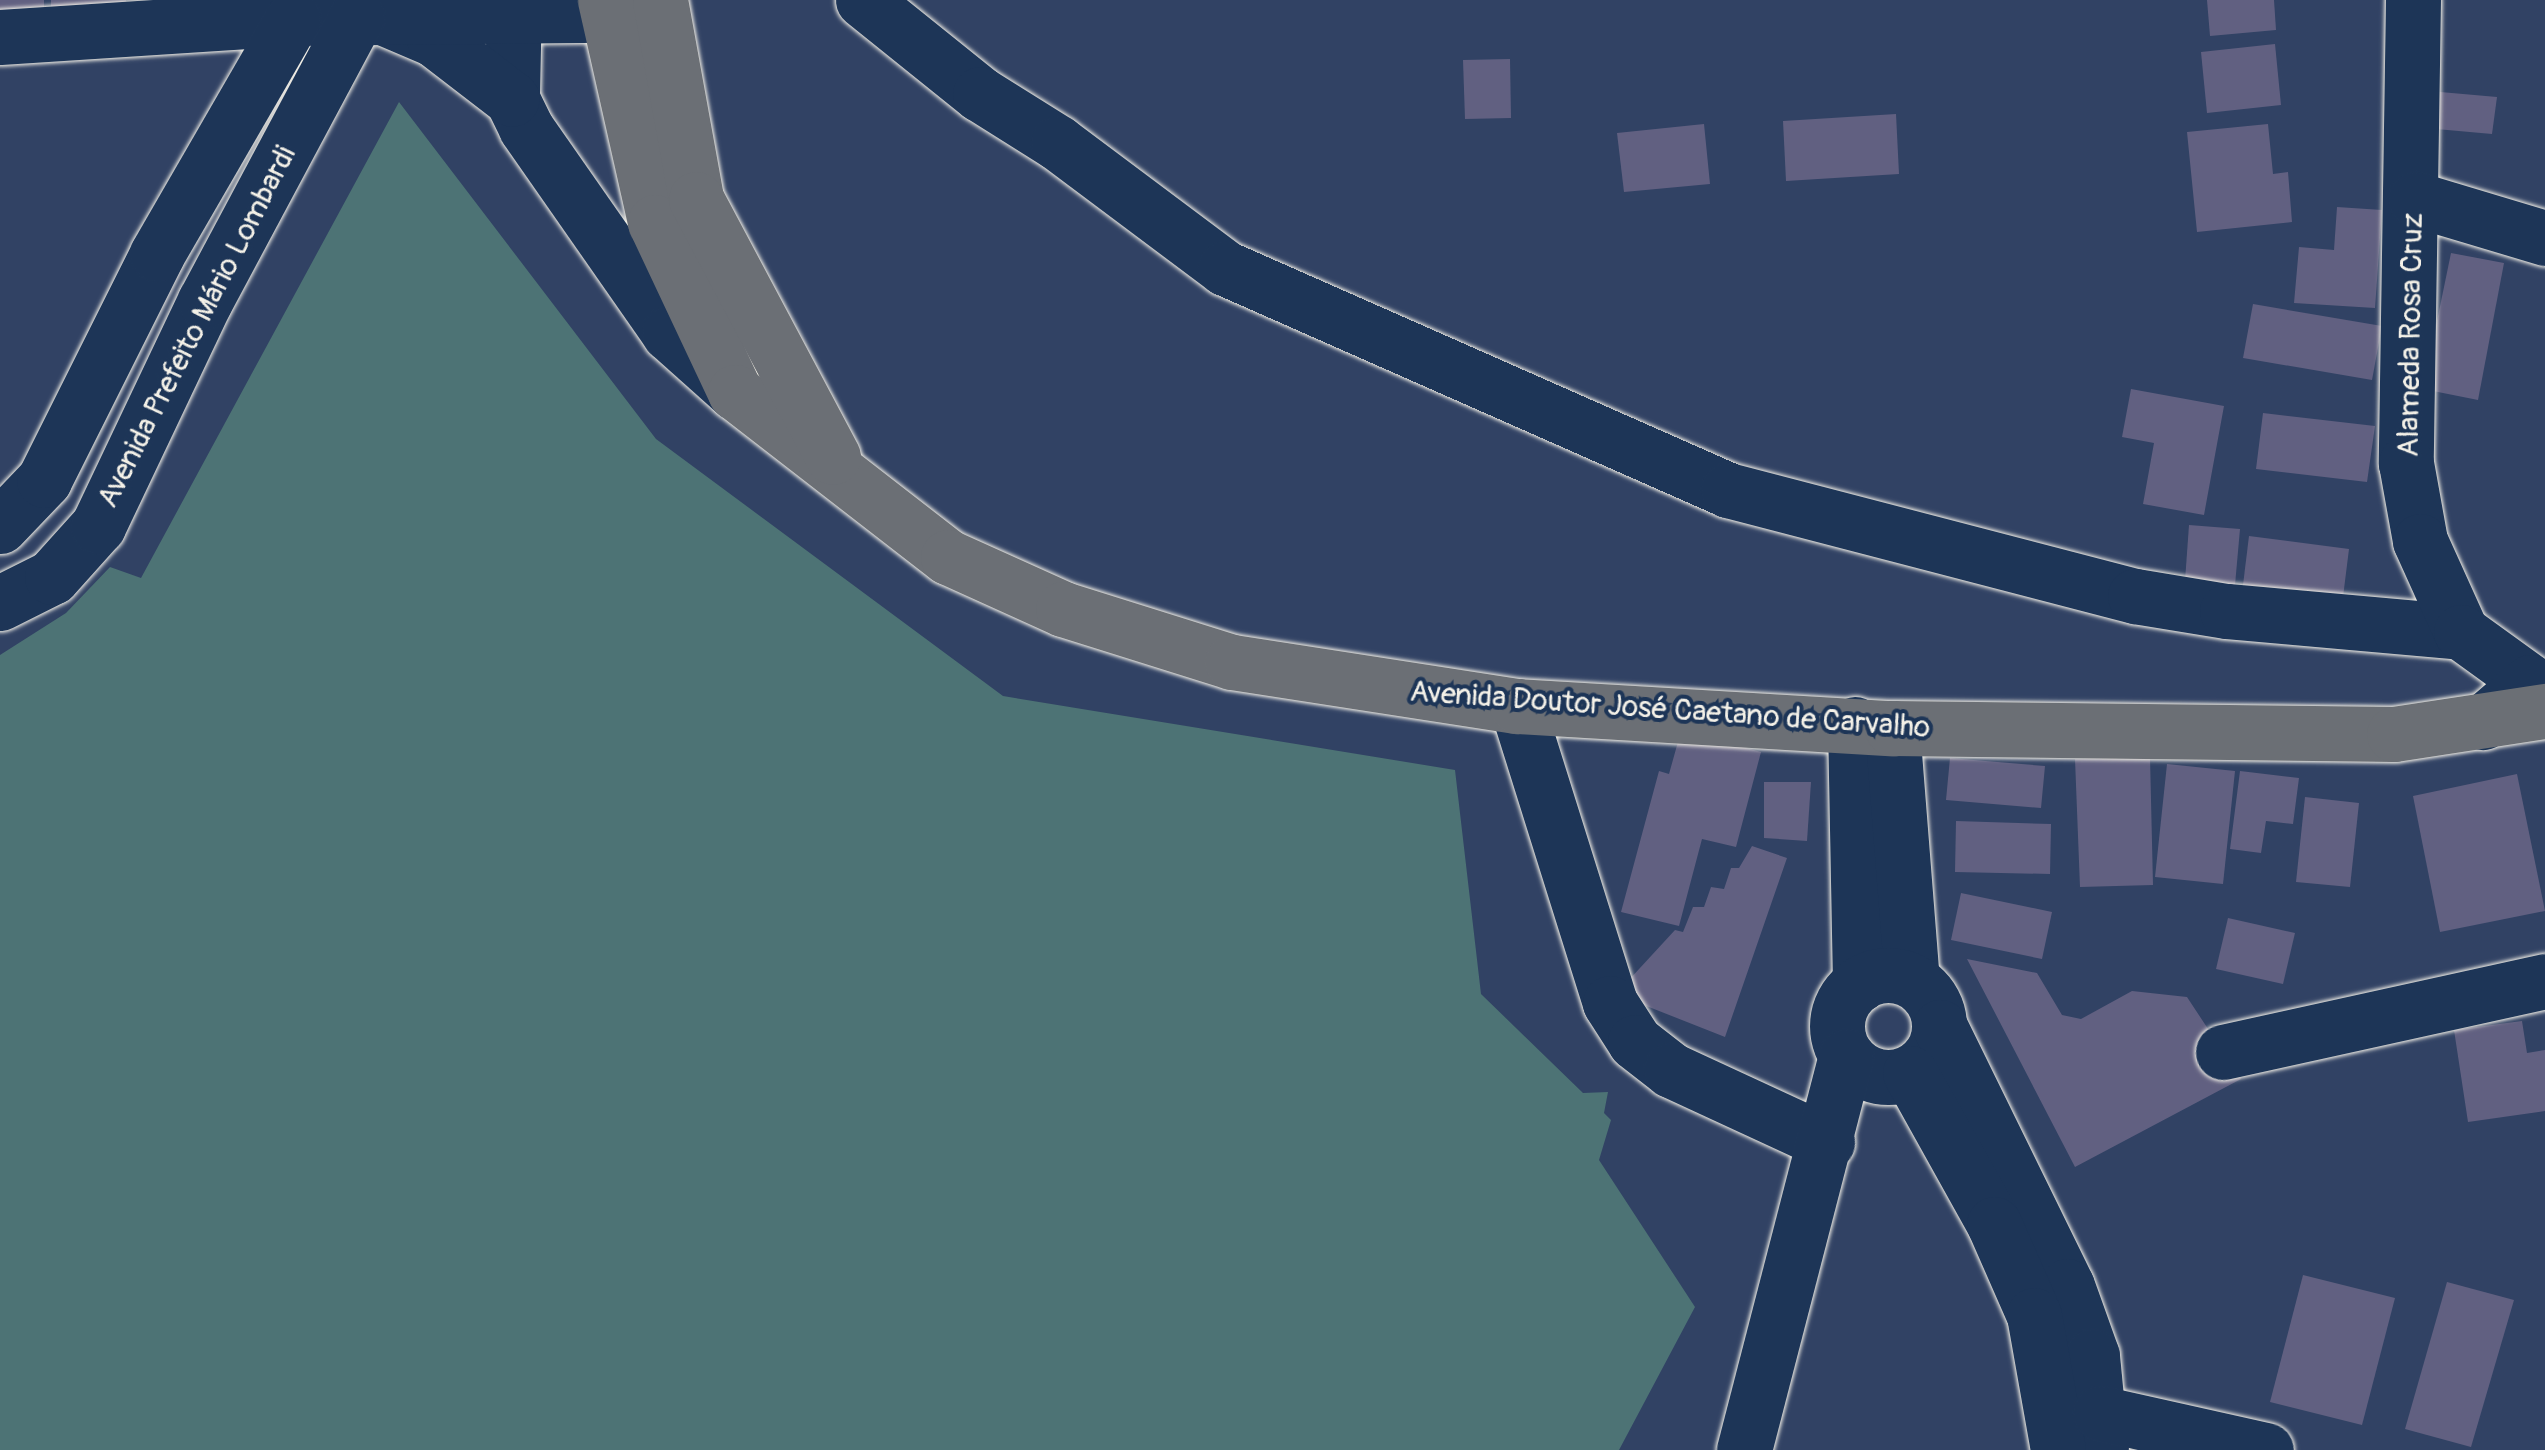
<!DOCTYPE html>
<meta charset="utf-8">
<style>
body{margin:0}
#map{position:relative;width:2545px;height:1450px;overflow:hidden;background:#314264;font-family:Pangolin,sans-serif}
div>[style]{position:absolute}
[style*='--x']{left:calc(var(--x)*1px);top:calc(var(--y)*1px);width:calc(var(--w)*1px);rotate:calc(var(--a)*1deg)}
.green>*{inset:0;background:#4d7375}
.building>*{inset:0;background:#616081}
.roads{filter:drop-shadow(0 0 2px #f4f1e8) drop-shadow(0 0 2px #f4f1e8)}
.minor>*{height:55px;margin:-27.5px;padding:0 27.5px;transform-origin:27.5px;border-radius:27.5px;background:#1d3557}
.minor>.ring{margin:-27.5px;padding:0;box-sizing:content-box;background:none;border:55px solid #1d3557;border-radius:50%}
.major>*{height:55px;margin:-27.5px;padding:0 27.5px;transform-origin:27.5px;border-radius:27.5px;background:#6b6f75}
span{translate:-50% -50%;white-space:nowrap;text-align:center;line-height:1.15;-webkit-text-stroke:8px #1d3557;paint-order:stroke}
.street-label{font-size:30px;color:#f4f1e8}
</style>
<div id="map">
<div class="green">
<div style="clip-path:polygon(399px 102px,656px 439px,1003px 696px,1455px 770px,1481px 994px,1583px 1093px,1608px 1092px,1604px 1113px,1611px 1120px,1599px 1160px,1695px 1307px,1619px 1450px,0 1450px,0 655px,66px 613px,110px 567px,141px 578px)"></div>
</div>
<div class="building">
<div style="clip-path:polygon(0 0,44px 0,44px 18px,0 17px)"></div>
<div style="clip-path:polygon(51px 0,126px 0,125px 17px,51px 13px)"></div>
<div style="clip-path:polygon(2207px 0,2274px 0,2276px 30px,2210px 36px)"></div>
<div style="clip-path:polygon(2275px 44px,2281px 105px,2207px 113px,2201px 52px)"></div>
<div style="clip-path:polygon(1510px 59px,1511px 118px,1465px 119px,1463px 60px)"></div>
<div style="clip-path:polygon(2429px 91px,2497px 97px,2492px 134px,2425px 128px)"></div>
<div style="clip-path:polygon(1896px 114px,1899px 174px,1786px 181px,1783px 121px)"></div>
<div style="clip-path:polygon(1704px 124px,1710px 184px,1624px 192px,1617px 133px)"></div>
<div style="clip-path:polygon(2268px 124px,2273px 174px,2288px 172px,2292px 222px,2197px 232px,2187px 132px)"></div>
<div style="clip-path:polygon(2337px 207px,2382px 210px,2375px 308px,2294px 303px,2299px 247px,2334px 250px)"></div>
<div style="clip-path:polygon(2451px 253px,2504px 263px,2478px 400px,2423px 389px)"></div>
<div style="clip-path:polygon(2253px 304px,2382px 326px,2372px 380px,2243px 358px)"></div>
<div style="clip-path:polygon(2131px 389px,2224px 406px,2204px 515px,2143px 504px,2154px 443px,2122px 437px)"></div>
<div style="clip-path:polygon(2263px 413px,2375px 426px,2367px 482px,2256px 469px)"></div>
<div style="clip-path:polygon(2189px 525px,2240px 529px,2235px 585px,2185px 581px)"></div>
<div style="clip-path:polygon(2249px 536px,2349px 549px,2343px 597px,2243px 585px)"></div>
<div style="clip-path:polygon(1681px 731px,1761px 752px,1736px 847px,1702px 839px,1679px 926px,1621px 912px,1659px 771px,1669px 774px)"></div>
<div style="clip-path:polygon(2150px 757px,2153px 885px,2080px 887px,2075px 759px)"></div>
<div style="clip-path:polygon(1950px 758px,2045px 766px,2041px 808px,1946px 800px)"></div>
<div style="clip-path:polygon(2167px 764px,2235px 771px,2223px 884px,2155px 877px)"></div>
<div style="clip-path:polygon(2240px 771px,2299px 778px,2293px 824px,2266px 821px,2261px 853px,2230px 849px)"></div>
<div style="clip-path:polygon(2517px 774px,2545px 911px,2440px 932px,2413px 796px)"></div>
<div style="clip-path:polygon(1764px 782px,1811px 782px,1807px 841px,1764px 838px)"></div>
<div style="clip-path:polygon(2305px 797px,2359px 803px,2350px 887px,2296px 882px)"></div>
<div style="clip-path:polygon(1956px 821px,2051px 824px,2050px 874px,1955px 872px)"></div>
<div style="clip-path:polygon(1752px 846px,1787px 858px,1725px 1037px,1616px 994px,1675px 930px,1683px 932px,1693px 907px,1704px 907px,1711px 887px,1724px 889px,1731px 868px,1739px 868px)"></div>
<div style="clip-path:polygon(1961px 893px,2052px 912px,2042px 959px,1951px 940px)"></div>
<div style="clip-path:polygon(2228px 918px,2295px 933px,2283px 984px,2216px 969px)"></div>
<div style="clip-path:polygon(1967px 959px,2037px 973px,2062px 1015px,2081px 1019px,2132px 991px,2187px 997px,2241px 1079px,2075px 1167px)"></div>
<div style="clip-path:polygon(2522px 1021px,2527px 1053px,2545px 1050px,2545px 1111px,2468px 1122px,2454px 1030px)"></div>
<div style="clip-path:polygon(2303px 1275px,2395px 1298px,2362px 1425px,2270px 1402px)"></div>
<div style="clip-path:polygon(2447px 1282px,2514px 1300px,2471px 1447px,2405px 1429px)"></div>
</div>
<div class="roads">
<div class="minor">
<div style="--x:514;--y:0;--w:99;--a:91.2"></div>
<div style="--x:512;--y:99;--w:32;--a:64"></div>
<div style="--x:526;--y:128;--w:250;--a:55.1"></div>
<div style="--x:669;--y:333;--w:89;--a:41.8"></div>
<div style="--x:863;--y:0;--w:150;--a:38.8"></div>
<div style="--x:980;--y:94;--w:92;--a:32.1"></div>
<div style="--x:1058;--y:143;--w:209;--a:36.8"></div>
<div style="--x:1225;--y:268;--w:550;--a:23.81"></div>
<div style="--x:1728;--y:490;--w:421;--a:14.6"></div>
<div style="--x:2135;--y:596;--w:93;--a:9.3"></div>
<div style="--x:2227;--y:611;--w:235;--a:5.1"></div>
<div style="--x:2413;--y:0;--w:463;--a:90.9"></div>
<div style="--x:2406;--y:463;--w:79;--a:79.8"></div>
<div style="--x:2420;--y:541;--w:100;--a:65.7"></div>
<div style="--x:2461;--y:632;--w:85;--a:35.9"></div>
<div style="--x:2530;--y:682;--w:62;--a:139.6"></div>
<div style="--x:387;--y:19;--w:51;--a:23.1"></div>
<div style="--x:434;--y:39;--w:98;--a:37.6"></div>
<div style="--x:0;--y:37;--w:294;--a:-3.7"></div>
<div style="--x:293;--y:18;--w:363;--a:-0.6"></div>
<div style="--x:2415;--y:199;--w:136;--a:16.7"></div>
<div style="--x:0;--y:526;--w:64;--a:-46.3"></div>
<div style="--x:44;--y:480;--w:253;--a:-63.4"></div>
<div style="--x:157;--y:254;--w:272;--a:-60"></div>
<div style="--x:0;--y:603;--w:58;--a:-26.6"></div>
<div style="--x:52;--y:577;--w:69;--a:-48"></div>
<div style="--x:98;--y:526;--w:249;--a:-64.6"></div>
<div style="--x:205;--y:301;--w:323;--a:-61.9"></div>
<div style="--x:1517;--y:706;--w:311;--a:72.6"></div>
<div style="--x:1610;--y:1003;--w:46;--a:57.3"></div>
<div style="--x:1635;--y:1042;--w:46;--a:37.9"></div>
<div style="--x:1671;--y:1070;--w:172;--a:24.8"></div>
<div style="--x:1855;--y:724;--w:260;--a:88.9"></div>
<div style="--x:1892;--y:728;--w:253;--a:85.5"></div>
<div class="ring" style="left:1837px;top:975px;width:47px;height:47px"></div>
<div style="--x:1940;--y:1027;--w:288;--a:63.9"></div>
<div style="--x:2067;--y:1286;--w:74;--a:70.3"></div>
<div style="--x:2092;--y:1356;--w:94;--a:84.5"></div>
<div style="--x:2223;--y:1052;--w:330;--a:-12.4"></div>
<div style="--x:1910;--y:1073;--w:173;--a:60.9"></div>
<div style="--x:1994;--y:1224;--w:99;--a:66.3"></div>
<div style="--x:2034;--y:1315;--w:137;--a:79.9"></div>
<div style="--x:2100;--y:1413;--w:170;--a:12.6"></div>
<div style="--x:1744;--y:1450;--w:407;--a:-75.5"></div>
</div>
<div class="major">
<div style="--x:605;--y:0;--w:228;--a:77.3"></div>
<div style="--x:655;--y:222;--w:188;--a:64.8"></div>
<div style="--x:735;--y:392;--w:269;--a:37.8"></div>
<div style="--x:948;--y:557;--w:126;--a:24.3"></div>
<div style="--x:1063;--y:609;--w:177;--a:17.4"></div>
<div style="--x:1232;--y:662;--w:288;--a:8.8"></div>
<div style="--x:1517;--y:706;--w:376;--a:3.4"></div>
<div style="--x:1892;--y:728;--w:502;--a:0.68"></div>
<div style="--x:2394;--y:734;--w:153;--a:-8.7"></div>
<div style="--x:660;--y:0;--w:202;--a:79.7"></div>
<div style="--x:696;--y:199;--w:292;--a:62"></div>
</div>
</div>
<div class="street-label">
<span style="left:197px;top:327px;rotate:-63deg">Avenida Prefeito Mário Lombardi</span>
<span style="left:2411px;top:335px;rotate:-89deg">Alameda Rosa Cruz</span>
<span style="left:1670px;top:710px;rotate:4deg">Avenida Doutor José Caetano de Carvalho</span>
</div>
</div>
